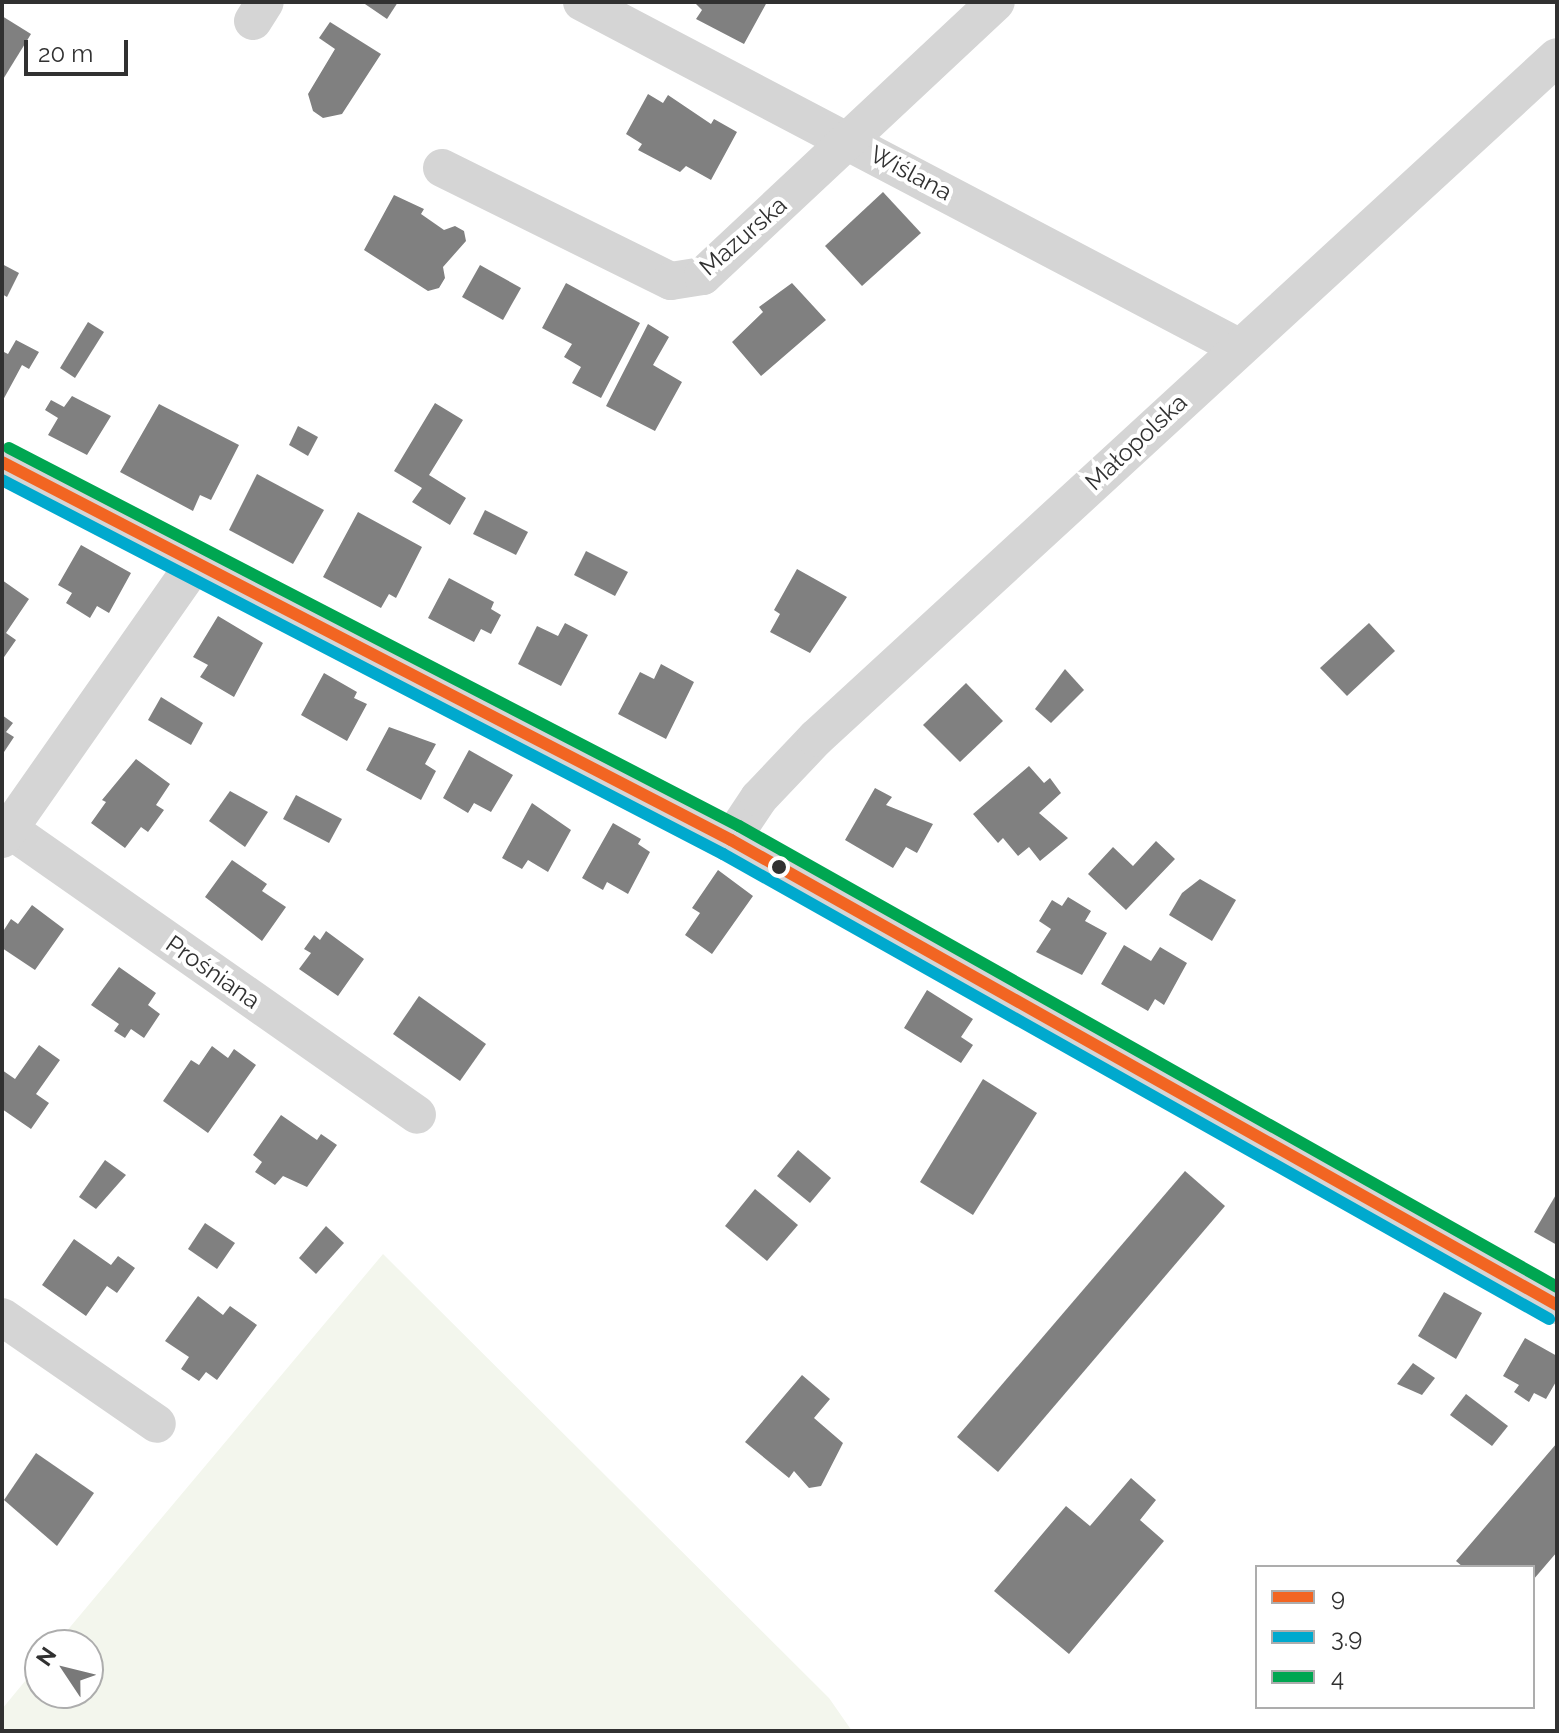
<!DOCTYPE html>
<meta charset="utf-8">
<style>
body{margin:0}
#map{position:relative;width:1559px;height:1733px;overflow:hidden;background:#fff;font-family:Raleway,sans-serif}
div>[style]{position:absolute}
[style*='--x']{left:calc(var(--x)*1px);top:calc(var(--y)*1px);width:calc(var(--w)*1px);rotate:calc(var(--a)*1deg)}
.green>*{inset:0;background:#f3f6ed}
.building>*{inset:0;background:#808080}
.minor>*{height:38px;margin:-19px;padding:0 19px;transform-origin:19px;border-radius:19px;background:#d5d5d5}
.bus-1>*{height:12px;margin:-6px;padding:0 6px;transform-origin:6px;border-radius:6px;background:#f26522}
.bus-2>*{height:12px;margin:-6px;padding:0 6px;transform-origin:6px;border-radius:6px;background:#00a9ce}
.bus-3>*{height:12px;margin:-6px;padding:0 6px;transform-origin:6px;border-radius:6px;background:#00a651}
.dots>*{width:22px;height:22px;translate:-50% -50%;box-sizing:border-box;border:4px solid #fff;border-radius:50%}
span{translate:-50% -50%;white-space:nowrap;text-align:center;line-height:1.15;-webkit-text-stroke:8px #fff;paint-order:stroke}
.street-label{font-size:24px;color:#313131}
.frame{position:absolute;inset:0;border:4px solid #313131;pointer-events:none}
.legend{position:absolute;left:1255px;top:1565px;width:280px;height:144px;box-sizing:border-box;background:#fff;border:2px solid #adadad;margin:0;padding:10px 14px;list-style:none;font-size:24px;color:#313131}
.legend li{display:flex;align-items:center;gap:16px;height:40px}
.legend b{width:40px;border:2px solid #adadad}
.north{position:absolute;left:24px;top:1629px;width:80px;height:80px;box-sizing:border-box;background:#fff;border:2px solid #adadad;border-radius:50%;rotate:305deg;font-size:22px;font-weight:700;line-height:32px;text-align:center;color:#313131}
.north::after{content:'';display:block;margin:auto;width:28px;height:36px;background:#797979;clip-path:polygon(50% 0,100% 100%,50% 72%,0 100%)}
.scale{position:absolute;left:24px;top:40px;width:104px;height:36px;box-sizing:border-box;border:4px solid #313131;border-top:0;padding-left:10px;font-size:24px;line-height:28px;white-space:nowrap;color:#313131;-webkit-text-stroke:6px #fff;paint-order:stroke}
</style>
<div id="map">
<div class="green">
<div style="clip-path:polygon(383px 1254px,829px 1698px,852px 1731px,2px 1731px,2px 1709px,40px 1663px,40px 1693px,88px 1693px,88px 1645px,55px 1645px)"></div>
</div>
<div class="building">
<div style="clip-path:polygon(362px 2px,398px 2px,387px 19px)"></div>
<div style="clip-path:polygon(694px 2px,767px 2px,744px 44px,696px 19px,702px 10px)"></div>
<div style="clip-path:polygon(2px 16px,31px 34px,2px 81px)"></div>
<div style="clip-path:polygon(330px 22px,381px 54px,342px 114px,323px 118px,313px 111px,308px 94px,335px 49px,319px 38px)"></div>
<div style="clip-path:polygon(648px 94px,663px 103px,668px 95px,711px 124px,714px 119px,737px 132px,711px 180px,686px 166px,680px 172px,638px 150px,642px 144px,626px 134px)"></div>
<div style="clip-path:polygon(883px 192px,921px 233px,862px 286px,825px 246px)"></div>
<div style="clip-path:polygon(394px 195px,424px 209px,421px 214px,444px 230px,455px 226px,464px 231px,466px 241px,443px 267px,445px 278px,439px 288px,428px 291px,364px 250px)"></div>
<div style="clip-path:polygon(2px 264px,19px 273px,7px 297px,2px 294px)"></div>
<div style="clip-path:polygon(480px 265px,521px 288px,503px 320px,462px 297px)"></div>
<div style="clip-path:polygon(566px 283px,640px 323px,601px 398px,572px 383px,581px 367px,564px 357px,572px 344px,542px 328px)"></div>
<div style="clip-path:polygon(792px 283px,826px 320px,761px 376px,732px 342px,763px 312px,759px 307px)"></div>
<div style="clip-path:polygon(88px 322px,104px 332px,75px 378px,60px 368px)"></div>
<div style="clip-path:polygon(648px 324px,669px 337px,653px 365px,682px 382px,655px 431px,606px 406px)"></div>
<div style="clip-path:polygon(16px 340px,39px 352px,29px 369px,22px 365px,2px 402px,2px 351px,8px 354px)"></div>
<div style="clip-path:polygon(72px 396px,111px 416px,87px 455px,48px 435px,58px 418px,45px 410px,51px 400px,64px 407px)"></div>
<div style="clip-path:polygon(435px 403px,463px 420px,429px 475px,466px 498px,450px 525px,412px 502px,422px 488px,394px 471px)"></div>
<div style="clip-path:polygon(159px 404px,239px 445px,211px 500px,200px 495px,193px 511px,120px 472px)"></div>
<div style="clip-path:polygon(298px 426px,318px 437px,308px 456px,289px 445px)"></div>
<div style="clip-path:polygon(257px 474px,324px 510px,293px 564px,229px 530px)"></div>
<div style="clip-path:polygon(485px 510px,528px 532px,516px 555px,473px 534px)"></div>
<div style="clip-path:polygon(358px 512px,422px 547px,396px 598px,389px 594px,381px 608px,323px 577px)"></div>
<div style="clip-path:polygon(81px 545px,131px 573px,109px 613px,97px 606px,90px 618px,66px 603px,72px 593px,58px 585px)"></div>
<div style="clip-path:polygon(586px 551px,628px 572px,615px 596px,574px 575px)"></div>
<div style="clip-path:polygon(797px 569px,847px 597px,810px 653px,770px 632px,780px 614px,774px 610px)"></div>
<div style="clip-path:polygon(449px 578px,494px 602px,491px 609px,501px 615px,491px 634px,481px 629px,474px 642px,428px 618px)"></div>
<div style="clip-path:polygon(2px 580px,29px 599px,6px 633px,16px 640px,2px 660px)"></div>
<div style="clip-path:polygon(218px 616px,263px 643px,234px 697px,200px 677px,208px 665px,193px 657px)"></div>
<div style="clip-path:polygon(565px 623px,588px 635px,561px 686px,518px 664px,537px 626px,558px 636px)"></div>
<div style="clip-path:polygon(1369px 623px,1395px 651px,1347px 696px,1320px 668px)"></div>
<div style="clip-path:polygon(661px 664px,694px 682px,666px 739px,618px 714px,640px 672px,654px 679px)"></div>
<div style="clip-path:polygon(1065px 669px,1084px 690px,1051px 723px,1035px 709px)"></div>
<div style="clip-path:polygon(324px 673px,357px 692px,354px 698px,367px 704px,347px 741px,301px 715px)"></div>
<div style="clip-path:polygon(966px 683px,1003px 721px,960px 762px,923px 725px)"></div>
<div style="clip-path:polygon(161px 697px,203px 723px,191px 745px,148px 720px)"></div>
<div style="clip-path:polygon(2px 715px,13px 723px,6px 732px,14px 737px,2px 755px)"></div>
<div style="clip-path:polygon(389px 727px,436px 744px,425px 764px,436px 771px,421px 800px,366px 770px)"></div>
<div style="clip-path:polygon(469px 750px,513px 775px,491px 812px,474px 803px,468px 813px,443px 798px)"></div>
<div style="clip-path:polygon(136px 759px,170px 784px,156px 805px,164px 810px,148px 832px,141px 827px,125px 848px,91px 823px,106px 802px,102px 800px)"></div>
<div style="clip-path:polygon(1029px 766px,1044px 783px,1050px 778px,1061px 793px,1039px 813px,1068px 838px,1040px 861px,1029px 847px,1018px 856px,1003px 838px,998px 843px,973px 814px)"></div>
<div style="clip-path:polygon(875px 788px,892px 797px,886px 805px,933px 824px,917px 853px,906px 847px,893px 868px,845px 840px)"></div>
<div style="clip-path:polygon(230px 791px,268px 812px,245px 847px,209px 821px)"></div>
<div style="clip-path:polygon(296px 795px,342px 819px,329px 843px,283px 819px)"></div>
<div style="clip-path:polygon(532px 803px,571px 830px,548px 872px,528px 860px,522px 869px,502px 858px)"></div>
<div style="clip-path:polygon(613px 823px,641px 839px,638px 844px,650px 852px,628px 894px,607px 882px,603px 890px,582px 878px)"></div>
<div style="clip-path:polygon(1156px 841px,1175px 859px,1126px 910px,1088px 874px,1113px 847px,1133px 866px)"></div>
<div style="clip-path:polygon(232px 860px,267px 884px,262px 891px,286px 907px,262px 941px,205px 897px)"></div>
<div style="clip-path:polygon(718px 870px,753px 896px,712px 954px,685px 935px,700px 913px,692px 908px)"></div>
<div style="clip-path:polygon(1200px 879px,1236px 900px,1212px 941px,1169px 915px,1182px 893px)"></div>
<div style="clip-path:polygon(1068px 897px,1091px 911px,1085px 921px,1107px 933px,1082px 975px,1036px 952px,1051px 929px,1039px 921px,1052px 900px,1062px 906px)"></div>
<div style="clip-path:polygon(32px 905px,64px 929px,35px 970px,2px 948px,2px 933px,11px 919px,18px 924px)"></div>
<div style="clip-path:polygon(326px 931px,364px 959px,338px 996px,299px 969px,311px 953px,304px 949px,314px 935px,320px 940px)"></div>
<div style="clip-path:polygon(1124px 945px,1151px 961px,1160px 947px,1187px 963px,1164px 1005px,1155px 999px,1148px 1011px,1101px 984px)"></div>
<div style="clip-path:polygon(119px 967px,156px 993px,148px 1005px,160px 1014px,144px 1038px,131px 1029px,125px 1038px,114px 1031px,119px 1024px,91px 1005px)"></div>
<div style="clip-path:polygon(927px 990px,973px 1019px,961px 1037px,973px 1045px,961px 1063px,904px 1028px)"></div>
<div style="clip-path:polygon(419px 996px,486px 1044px,460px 1081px,393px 1034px)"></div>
<div style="clip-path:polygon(39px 1045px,60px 1060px,36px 1094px,49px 1103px,31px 1129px,2px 1109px,2px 1070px,15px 1079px)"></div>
<div style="clip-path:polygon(212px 1046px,228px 1058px,234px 1049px,256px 1065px,208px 1133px,163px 1101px,191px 1060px,199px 1065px)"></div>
<div style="clip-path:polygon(983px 1079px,1037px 1113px,973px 1215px,920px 1182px)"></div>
<div style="clip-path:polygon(281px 1115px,317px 1140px,321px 1134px,337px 1145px,307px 1187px,283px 1176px,275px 1185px,255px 1172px,262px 1162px,253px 1155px)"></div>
<div style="clip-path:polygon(798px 1150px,831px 1178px,810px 1203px,777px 1176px)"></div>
<div style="clip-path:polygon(105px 1160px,126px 1175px,96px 1209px,79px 1197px)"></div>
<div style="clip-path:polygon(1185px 1171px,1225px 1206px,998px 1472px,957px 1437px)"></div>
<div style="clip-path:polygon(755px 1189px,798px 1225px,767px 1261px,725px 1226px)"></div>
<div style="clip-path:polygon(1557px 1193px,1557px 1245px,1534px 1232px)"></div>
<div style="clip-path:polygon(205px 1223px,235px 1243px,217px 1269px,188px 1249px)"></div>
<div style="clip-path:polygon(326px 1226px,344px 1243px,316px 1274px,299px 1258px)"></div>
<div style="clip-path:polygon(74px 1239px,111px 1265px,118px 1256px,135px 1268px,117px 1293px,107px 1286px,86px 1316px,42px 1285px)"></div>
<div style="clip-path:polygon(1444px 1292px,1482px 1313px,1456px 1359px,1418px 1336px)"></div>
<div style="clip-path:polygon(198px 1296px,223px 1315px,230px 1306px,257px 1325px,217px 1380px,206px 1372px,199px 1381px,181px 1369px,189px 1357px,165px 1341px)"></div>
<div style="clip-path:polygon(1525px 1338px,1557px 1356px,1557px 1380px,1546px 1399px,1534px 1393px,1529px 1402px,1514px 1392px,1519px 1385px,1503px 1376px)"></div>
<div style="clip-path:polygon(1413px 1363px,1435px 1378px,1422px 1395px,1397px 1384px)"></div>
<div style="clip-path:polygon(802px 1375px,830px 1399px,814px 1418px,843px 1443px,821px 1486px,809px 1488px,794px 1471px,789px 1478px,745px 1442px)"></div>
<div style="clip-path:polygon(1466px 1394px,1508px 1426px,1492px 1446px,1450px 1415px)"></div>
<div style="clip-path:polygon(1557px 1443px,1557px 1552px,1533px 1580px,1533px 1567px,1463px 1567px,1456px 1561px)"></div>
<div style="clip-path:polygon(36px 1453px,94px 1493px,57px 1546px,4px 1500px)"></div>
<div style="clip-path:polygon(1131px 1478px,1156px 1500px,1140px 1520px,1164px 1541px,1069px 1654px,994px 1591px,1066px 1506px,1090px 1526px)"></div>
</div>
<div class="minor">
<div style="--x:582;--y:2;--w:741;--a:27.74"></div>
<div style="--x:253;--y:21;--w:22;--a:-58"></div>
<div style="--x:442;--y:168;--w:255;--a:26.3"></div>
<div style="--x:671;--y:281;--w:32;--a:-9"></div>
<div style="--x:703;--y:276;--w:401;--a:-43.1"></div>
<div style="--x:2;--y:462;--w:821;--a:27.41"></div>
<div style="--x:731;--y:840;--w:948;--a:29.38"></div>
<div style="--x:9;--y:829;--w:498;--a:35"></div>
<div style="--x:2;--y:839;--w:337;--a:-55"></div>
<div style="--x:731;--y:840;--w:50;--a:-56.3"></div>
<div style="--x:759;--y:798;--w:83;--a:-46.5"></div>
<div style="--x:816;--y:738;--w:1006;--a:-42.58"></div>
<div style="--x:2;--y:1317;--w:188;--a:34.6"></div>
</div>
<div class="bus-1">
<div style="--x:2;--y:462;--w:821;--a:27.41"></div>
<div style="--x:731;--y:840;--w:948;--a:29.38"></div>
</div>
<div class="bus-2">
<div style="--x:2;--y:480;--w:812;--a:27.42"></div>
<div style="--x:723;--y:854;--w:948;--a:29.38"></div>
</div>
<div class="bus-3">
<div style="--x:9;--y:448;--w:822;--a:27.38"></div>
<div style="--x:739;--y:826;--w:939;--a:29.4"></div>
</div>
<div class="dots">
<div style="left:779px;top:867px;background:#313131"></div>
</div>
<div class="street-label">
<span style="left:911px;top:173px;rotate:28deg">Wiślana</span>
<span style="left:743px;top:236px;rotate:-41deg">Mazurska</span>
<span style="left:1136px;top:442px;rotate:-43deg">Małopolska</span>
<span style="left:213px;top:972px;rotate:35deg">Prośniana</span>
</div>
<div class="frame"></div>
<ul class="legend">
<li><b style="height:10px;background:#f26522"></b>9</li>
<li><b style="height:10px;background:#00a9ce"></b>3.9</li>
<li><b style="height:10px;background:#00a651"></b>4</li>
</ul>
<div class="north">N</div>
<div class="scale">20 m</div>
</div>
